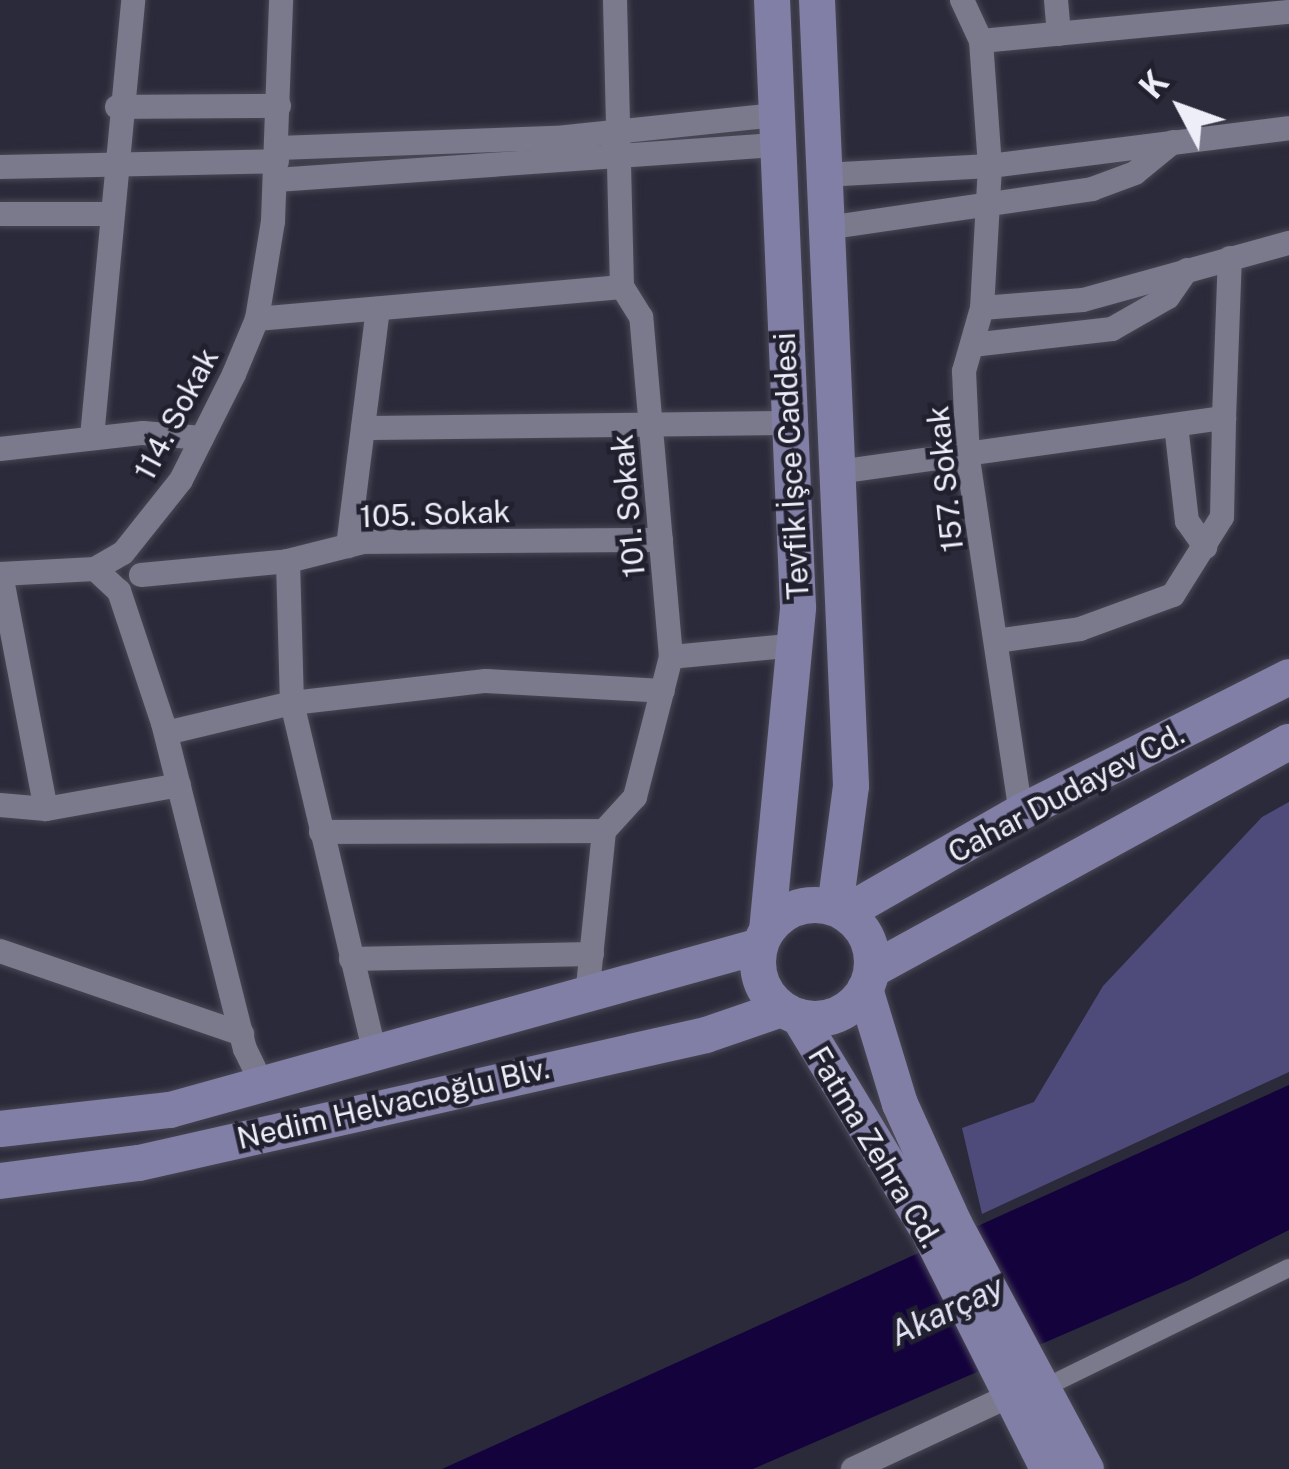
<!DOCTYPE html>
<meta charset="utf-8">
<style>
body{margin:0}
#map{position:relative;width:1289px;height:1469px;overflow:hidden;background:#2b2a3a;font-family:"Public Sans",sans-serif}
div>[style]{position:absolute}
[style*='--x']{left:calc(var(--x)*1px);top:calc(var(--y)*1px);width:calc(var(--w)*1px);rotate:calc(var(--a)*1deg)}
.green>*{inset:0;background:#4e4a79}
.water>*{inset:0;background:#14023d}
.roads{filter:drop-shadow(0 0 3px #484754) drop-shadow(0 0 3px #484754)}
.pedestrian>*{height:18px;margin:-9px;padding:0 9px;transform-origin:9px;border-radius:9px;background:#7b7a8d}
.minor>*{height:24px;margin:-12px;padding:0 12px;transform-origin:12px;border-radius:12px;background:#7b7a8d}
.secondary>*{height:36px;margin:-18px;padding:0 18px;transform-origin:18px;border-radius:18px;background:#827fa6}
.secondary>.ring{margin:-18px;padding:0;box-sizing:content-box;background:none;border:36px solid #827fa6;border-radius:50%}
span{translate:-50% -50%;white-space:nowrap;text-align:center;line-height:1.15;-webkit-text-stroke:9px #21202f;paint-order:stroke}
.street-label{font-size:30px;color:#eeeef9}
.water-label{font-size:33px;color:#e2e2f5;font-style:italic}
.north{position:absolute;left:1121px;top:48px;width:120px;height:120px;-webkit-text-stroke:9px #21202f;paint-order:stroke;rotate:311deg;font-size:33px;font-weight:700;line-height:48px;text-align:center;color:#eeeef9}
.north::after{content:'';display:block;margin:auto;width:42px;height:54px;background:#eeeef9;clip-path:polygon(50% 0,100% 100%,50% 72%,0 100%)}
</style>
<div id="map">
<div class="green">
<div style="clip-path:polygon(1289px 802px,1289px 1072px,982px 1214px,962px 1128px,1034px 1102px,1103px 986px,1262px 817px)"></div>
</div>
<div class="water">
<div style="clip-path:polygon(1289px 1085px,1289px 1230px,1189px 1280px,753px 1469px,442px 1469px)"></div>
</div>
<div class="roads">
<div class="pedestrian">
<div style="--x:1060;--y:1380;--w:255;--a:-26.1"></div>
</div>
<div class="minor">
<div style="--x:962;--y:0;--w:45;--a:65.1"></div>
<div style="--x:981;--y:41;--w:125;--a:85.9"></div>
<div style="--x:990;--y:166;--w:142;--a:93.2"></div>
<div style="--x:982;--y:308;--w:66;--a:105.9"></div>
<div style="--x:964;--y:371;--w:88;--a:87.4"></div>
<div style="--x:968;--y:459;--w:357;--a:81.5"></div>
<div style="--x:1056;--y:0;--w:34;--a:85"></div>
<div style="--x:981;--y:41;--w:309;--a:-5.4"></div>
<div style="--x:117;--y:107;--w:162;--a:-0.4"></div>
<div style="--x:278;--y:148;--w:279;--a:-2.1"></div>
<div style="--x:557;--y:138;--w:220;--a:-6"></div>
<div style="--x:0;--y:167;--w:277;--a:-1.2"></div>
<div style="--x:823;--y:175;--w:167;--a:-3.1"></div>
<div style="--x:990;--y:166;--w:301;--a:-7.2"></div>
<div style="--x:276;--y:180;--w:500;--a:-4.01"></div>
<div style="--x:0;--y:214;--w:111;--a:0"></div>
<div style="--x:826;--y:228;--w:269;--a:-8.3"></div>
<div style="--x:1092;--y:189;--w:46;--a:-20.4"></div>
<div style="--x:1135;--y:173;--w:49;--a:-39.2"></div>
<div style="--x:982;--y:308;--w:101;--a:-4.5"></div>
<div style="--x:1083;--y:300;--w:214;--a:-15.5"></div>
<div style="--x:257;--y:319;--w:366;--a:-5"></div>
<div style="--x:972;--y:345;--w:141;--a:-6.5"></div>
<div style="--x:1112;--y:329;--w:64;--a:-29.7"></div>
<div style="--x:1168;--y:297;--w:33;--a:-55"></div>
<div style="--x:1176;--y:425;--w:97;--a:83.5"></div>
<div style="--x:1187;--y:521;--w:32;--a:55"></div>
<div style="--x:363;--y:428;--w:427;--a:-0.7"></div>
<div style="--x:92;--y:437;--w:439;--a:-84.6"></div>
<div style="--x:0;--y:449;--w:144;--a:-6.4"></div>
<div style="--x:143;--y:433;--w:59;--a:4.8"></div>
<div style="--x:838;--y:472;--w:390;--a:-8"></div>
<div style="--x:1224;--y:418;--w:160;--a:-87.9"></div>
<div style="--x:348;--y:546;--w:239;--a:-82.8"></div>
<div style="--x:288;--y:561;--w:142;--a:88.4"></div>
<div style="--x:292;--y:703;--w:361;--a:76.7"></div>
<div style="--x:95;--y:569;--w:33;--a:43"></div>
<div style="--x:119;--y:591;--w:139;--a:71.6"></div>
<div style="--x:163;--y:723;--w:336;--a:75.9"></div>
<div style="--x:245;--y:1049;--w:41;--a:64.1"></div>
<div style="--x:0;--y:574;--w:95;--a:-3"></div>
<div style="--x:95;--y:569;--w:32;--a:-30"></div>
<div style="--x:123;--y:553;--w:93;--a:-51.5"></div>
<div style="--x:181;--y:480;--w:119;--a:-63.4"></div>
<div style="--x:234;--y:374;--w:60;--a:-67.3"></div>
<div style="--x:257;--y:319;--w:99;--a:-80.7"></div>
<div style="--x:273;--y:221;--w:221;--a:-87.9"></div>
<div style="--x:1;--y:574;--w:239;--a:79.2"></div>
<div style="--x:141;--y:575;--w:148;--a:-5.4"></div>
<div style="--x:288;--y:561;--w:77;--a:-14.2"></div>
<div style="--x:363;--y:542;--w:298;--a:-0.4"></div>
<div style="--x:996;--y:641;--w:85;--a:-8.1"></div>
<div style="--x:1080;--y:629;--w:99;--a:-20.1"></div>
<div style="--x:1173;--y:595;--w:92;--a:-57.9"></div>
<div style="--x:1222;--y:517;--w:99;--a:-88.8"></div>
<div style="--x:671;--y:657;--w:127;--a:-5.4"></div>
<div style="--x:166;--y:733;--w:130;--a:-13.4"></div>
<div style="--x:292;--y:703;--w:195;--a:-6.5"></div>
<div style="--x:486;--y:681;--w:177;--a:3.2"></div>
<div style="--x:0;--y:805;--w:46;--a:5"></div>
<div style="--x:46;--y:809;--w:135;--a:-10.2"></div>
<div style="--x:321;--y:832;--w:283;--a:-0.2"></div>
<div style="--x:0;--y:951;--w:256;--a:18.9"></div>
<div style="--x:351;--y:959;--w:241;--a:-1.2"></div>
<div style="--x:587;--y:996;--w:166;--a:-84.1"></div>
<div style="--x:604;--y:831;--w:46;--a:-47.6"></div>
<div style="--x:635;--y:797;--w:145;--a:-75.6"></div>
<div style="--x:671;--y:657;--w:341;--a:-95"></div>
<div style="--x:641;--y:317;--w:36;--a:-122"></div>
<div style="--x:622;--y:287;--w:287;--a:-91.4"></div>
<div style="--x:853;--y:1469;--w:170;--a:-25.1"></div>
</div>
<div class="secondary">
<div style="--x:817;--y:0;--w:787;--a:87.52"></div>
<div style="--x:851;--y:786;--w:123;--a:97.5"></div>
<div class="ring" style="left:758px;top:905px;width:78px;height:78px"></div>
<div style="--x:845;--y:913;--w:203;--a:-29.8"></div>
<div style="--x:1021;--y:812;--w:300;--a:-26.7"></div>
<div style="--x:767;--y:931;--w:325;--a:-84.5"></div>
<div style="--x:798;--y:607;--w:608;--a:-92.45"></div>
<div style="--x:872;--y:970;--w:475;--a:-28.7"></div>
<div style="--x:865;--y:989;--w:120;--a:73.1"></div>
<div style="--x:900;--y:1104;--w:133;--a:65.6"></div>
<div style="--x:955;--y:1225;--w:277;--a:61.8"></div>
<div style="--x:799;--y:1017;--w:251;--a:58.8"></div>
<div style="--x:929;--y:1232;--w:265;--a:63.3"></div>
<div style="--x:0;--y:1129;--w:171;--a:-6.4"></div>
<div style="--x:170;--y:1110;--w:612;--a:-15.53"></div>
<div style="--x:0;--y:1181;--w:140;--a:-7.4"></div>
<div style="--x:139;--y:1163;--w:581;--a:-12.72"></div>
<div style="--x:706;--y:1035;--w:80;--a:-18.9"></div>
</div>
</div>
<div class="street-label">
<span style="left:176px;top:414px;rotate:-62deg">114. Sokak</span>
<span style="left:791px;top:466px;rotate:-93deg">Tevfik İşce Caddesi</span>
<span style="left:945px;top:479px;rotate:-96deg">157. Sokak</span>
<span style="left:628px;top:506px;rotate:-95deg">101. Sokak</span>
<span style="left:435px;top:514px;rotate:-2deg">105. Sokak</span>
<span style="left:1066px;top:793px;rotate:-28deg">Cahar Dudayev Cd.</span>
<span style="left:393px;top:1103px;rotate:-13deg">Nedim Helvacıoğlu Blv.</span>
<span style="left:875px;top:1147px;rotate:59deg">Fatma Zehra Cd.</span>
</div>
<div class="water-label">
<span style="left:947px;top:1311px;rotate:-25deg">Akarçay</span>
</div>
<div class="north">K</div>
</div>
